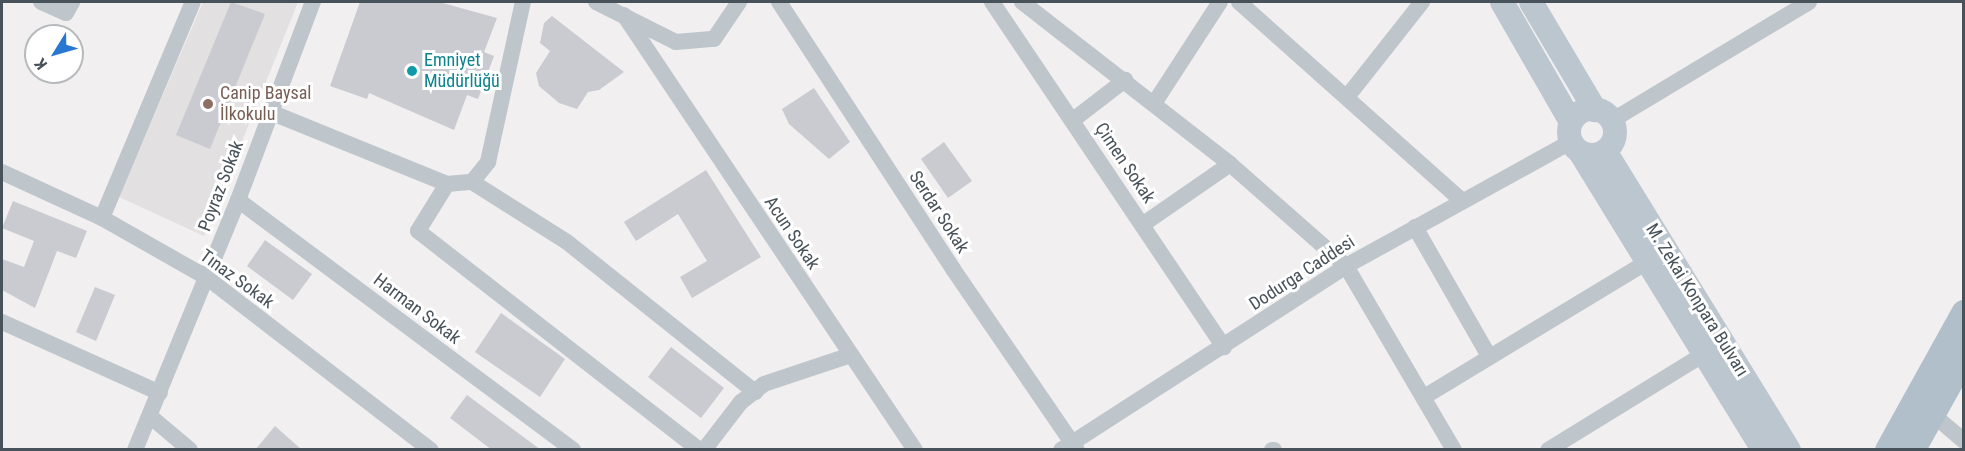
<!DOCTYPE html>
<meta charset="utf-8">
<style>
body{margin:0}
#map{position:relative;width:1965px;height:451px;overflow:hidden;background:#f1efef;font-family:"Roboto Condensed",sans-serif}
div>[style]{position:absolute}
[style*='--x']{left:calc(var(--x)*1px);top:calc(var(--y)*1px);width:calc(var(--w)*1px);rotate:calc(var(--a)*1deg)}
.education>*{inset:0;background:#e2e0e0}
.building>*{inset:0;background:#c9cbd1}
.minor>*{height:16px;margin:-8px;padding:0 8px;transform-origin:8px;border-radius:8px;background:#bec6cc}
.secondary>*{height:24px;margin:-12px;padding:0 12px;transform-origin:12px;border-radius:12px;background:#bcc6cf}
.secondary>.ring{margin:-12px;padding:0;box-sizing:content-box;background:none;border:24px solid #bcc6cf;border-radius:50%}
.primary>*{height:27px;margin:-13.5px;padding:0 13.5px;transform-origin:13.5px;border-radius:13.5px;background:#b1bfcb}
.dots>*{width:16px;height:16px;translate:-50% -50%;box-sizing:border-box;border:3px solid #fff;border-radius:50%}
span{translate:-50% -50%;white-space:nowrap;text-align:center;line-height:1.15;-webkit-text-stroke:6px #fff;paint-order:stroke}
.culture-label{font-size:18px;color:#0d838f}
.left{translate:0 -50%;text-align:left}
.education-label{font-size:18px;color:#785e54}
.street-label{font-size:18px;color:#48525a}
.frame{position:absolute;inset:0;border:3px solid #48525a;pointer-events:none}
.north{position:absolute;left:24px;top:24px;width:60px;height:60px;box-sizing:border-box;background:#fff;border:2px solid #b6babd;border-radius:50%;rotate:233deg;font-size:16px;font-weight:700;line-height:24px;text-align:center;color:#48525a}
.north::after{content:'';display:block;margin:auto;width:21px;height:27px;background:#2878d2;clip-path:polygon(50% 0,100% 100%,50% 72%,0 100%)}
</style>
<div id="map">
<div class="education">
<div style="clip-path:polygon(203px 2px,298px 2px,204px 236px,119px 197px)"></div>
</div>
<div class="building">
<div style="clip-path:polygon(231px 2px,265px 14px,210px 149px,176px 135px)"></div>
<div style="clip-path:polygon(360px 2px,439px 2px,497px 18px,484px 52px,494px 56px,478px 99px,467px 95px,454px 130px,369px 93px,367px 99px,330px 86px)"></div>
<div style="clip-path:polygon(552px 16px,624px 72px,599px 90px,588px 92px,577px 109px,559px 103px,539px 86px,536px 73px,550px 51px,540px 43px,544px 23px)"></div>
<div style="clip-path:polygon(814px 88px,850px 142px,829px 159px,789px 124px,782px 109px)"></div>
<div style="clip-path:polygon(944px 142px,972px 181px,948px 198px,921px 159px)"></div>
<div style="clip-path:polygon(706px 170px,761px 257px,692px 298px,680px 277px,707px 261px,678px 214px,636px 241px,624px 222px)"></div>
<div style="clip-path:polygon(13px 201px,87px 231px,76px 258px,57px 251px,35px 308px,2px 290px,2px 259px,24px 267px,34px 241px,2px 228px)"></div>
<div style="clip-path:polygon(265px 240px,312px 274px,293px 300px,247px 266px)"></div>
<div style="clip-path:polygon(95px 287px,115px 295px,96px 341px,76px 332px)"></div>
<div style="clip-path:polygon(501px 313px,565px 359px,540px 397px,475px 352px)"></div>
<div style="clip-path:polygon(671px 347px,724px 388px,701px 418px,648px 377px)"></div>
<div style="clip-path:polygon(467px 395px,541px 450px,492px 450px,450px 418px)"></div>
<div style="clip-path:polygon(275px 426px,302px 450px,255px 450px)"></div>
</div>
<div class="minor">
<div style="--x:41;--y:2;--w:27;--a:24"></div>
<div style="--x:66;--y:13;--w:13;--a:-61"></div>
<div style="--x:596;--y:2;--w:89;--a:26.6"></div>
<div style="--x:676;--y:42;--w:38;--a:-5"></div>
<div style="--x:714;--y:39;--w:45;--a:-56"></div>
<div style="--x:779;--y:2;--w:319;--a:56.9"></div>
<div style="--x:953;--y:269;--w:219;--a:55.6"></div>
<div style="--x:992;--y:2;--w:416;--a:56.1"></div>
<div style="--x:1022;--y:2;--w:264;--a:37.9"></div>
<div style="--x:1230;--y:164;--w:154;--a:41.3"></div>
<div style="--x:1346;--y:266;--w:213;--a:59.6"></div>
<div style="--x:1239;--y:2;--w:299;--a:41.7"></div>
<div style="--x:624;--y:15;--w:523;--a:56.22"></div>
<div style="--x:1347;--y:97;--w:121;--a:-51.7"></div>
<div style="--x:1155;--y:102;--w:119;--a:-57"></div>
<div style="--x:270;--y:112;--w:191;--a:22.1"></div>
<div style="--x:447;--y:184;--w:25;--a:-5"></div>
<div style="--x:472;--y:182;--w:26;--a:-51"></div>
<div style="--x:488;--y:162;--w:164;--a:-77.7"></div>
<div style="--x:1073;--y:120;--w:66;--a:-37.6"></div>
<div style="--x:1611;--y:121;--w:231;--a:-31"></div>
<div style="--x:2;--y:172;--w:110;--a:24.7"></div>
<div style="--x:102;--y:218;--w:120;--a:29.6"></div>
<div style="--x:206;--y:277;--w:284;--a:37.6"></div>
<div style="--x:472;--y:182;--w:112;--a:32.3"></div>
<div style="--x:567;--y:242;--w:241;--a:38.6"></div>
<div style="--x:447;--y:184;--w:55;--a:121.7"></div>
<div style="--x:418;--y:231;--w:356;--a:37.9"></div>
<div style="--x:238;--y:200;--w:418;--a:36.7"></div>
<div style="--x:102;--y:218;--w:234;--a:-67.2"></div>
<div style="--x:1142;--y:225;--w:107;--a:-34.7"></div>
<div style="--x:1415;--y:227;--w:149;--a:60.2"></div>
<div style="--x:2;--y:322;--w:173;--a:24.2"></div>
<div style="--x:1424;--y:397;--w:261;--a:-31.2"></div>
<div style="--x:1931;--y:413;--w:43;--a:40.3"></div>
<div style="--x:151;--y:417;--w:51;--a:40.2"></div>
<div style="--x:135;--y:450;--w:270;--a:-67.6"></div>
<div style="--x:238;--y:200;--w:212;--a:-69.3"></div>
<div style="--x:704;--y:450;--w:61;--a:-52.4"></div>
<div style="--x:741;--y:402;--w:29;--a:-38"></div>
<div style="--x:764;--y:384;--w:92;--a:-18.4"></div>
<div style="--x:1061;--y:450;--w:339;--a:-32.8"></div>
<div style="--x:1346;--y:266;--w:257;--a:-28.9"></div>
<div style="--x:1272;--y:450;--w:2;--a:0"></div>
<div style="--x:1548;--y:450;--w:183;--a:-31.6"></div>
</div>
<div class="secondary">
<div style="--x:1502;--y:2;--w:138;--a:60.1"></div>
<div style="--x:1531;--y:2;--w:126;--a:59.3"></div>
<div class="ring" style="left:1569px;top:109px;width:22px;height:22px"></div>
<div style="--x:1605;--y:151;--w:351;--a:58.4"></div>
<div style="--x:1580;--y:152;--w:350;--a:58.4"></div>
</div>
<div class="primary">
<div style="--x:1888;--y:450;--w:157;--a:-61"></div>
<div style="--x:1911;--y:450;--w:109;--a:-60.8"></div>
</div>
<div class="dots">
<div style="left:412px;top:71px;background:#0f9aa8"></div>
<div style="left:208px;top:104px;background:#8d6e63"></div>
</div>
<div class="culture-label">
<span class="left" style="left:424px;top:71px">Emniyet<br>Müdürlüğü</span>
</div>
<div class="education-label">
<span class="left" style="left:220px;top:104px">Canip Baysal<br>İlkokulu</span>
</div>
<div class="street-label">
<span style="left:1125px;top:163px;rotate:56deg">Çimen Sokak</span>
<span style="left:221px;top:186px;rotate:-69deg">Poyraz Sokak</span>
<span style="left:939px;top:212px;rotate:57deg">Serdar Sokak</span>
<span style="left:792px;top:233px;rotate:56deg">Acun Sokak</span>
<span style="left:1302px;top:273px;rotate:-33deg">Dodurga Caddesi</span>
<span style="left:237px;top:279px;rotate:36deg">Tınaz Sokak</span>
<span style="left:1697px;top:300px;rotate:58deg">M. Zekai Konpara Bulvarı</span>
<span style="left:417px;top:309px;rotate:37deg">Harman Sokak</span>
</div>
<div class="frame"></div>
<div class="north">K</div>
</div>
